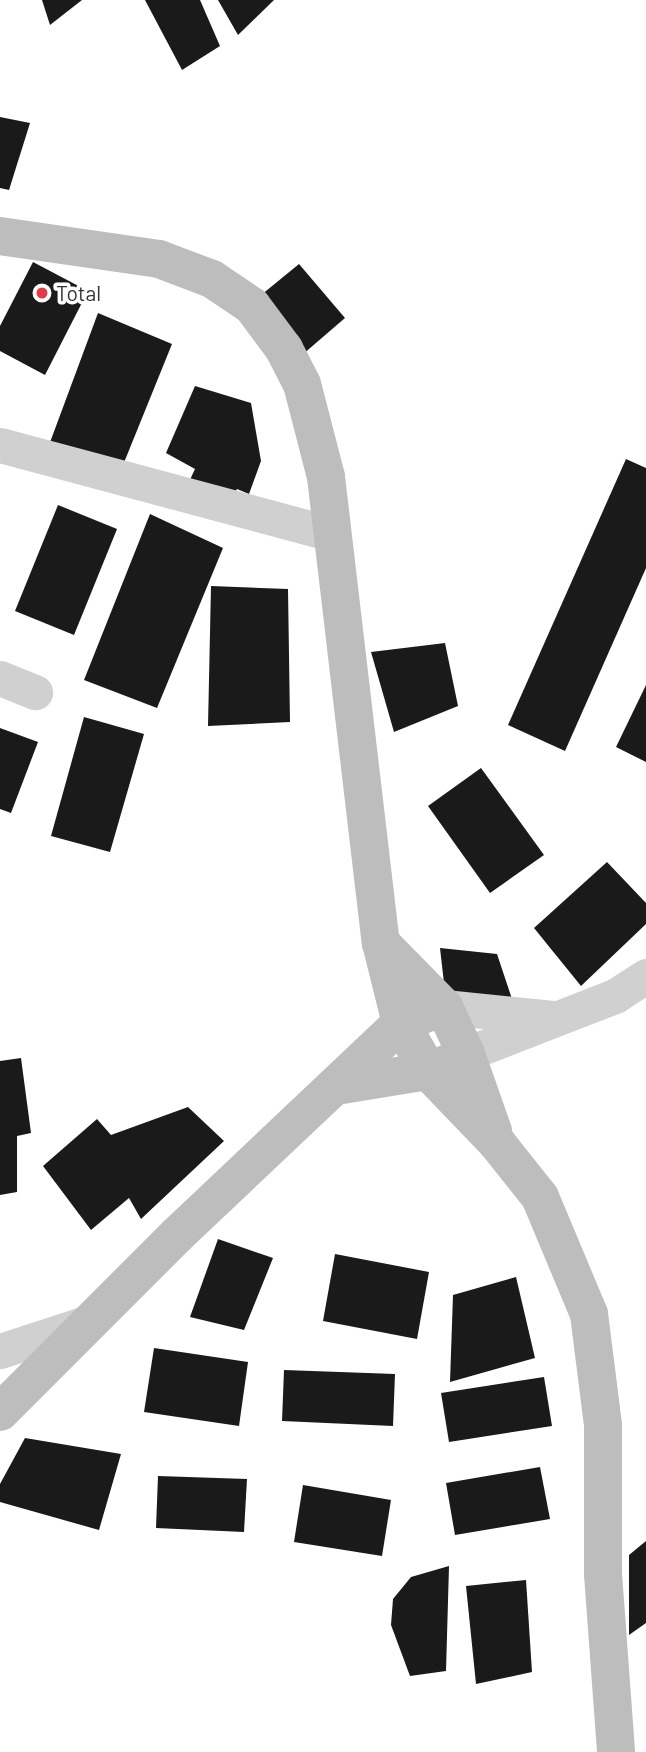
<!DOCTYPE html>
<style>
body{margin:0}
#map{position:relative;width:646px;height:1752px;overflow:hidden;background:#fff;font-family:Barlow,sans-serif}
div>[style]{position:absolute}
[style*='--x']{left:calc(var(--x)*1px);top:calc(var(--y)*1px);width:calc(var(--w)*1px);rotate:calc(var(--a)*1deg)}
.building>*{inset:0;background:#1a1a1a}
.minor>*{height:35px;margin:-17.5px;padding:0 17.5px;transform-origin:17.5px;border-radius:17.5px;background:#d0d0d0}
.secondary>*{height:38px;margin:-19px;padding:0 19px;transform-origin:19px;border-radius:19px;background:#bdbdbd}
.dots>*{width:19px;height:19px;translate:-50% -50%;box-sizing:border-box;border:4px solid #fff;border-radius:50%}
span{translate:-50% -50%;white-space:nowrap;text-align:center;line-height:1.15;-webkit-text-stroke:7px #fff;paint-order:stroke}
.poi-label{font-size:21px;color:#333}
.left{translate:0 -50%;text-align:left}
</style>
<div id="map">
<div class="building">
<div style="clip-path:polygon(42px 0,82px 0,50px 25px)"></div>
<div style="clip-path:polygon(145px 0,200px 0,220px 46px,182px 70px)"></div>
<div style="clip-path:polygon(218px 0,274px 0,238px 35px)"></div>
<div style="clip-path:polygon(0 117px,30px 123px,9px 190px,0 188px)"></div>
<div style="clip-path:polygon(33px 262px,88px 291px,45px 375px,0 351px,0 326px)"></div>
<div style="clip-path:polygon(299px 264px,345px 318px,302px 355px,255px 300px)"></div>
<div style="clip-path:polygon(98px 313px,172px 344px,121px 470px,49px 445px)"></div>
<div style="clip-path:polygon(195px 386px,251px 403px,261px 461px,249px 494px,237px 489px,232px 497px,186px 488px,195px 469px,166px 453px)"></div>
<div style="clip-path:polygon(626px 459px,646px 468px,646px 568px,565px 751px,508px 725px)"></div>
<div style="clip-path:polygon(58px 505px,117px 529px,74px 635px,15px 611px)"></div>
<div style="clip-path:polygon(150px 514px,223px 548px,157px 708px,84px 680px)"></div>
<div style="clip-path:polygon(211px 586px,288px 589px,290px 722px,208px 726px)"></div>
<div style="clip-path:polygon(445px 643px,458px 706px,394px 732px,371px 652px)"></div>
<div style="clip-path:polygon(646px 685px,646px 762px,616px 747px)"></div>
<div style="clip-path:polygon(84px 717px,144px 734px,110px 852px,51px 836px)"></div>
<div style="clip-path:polygon(0 728px,38px 742px,11px 813px,0 809px)"></div>
<div style="clip-path:polygon(481px 768px,544px 855px,490px 893px,428px 806px)"></div>
<div style="clip-path:polygon(607px 862px,646px 903px,646px 924px,581px 986px,534px 928px)"></div>
<div style="clip-path:polygon(440px 948px,497px 954px,514px 1005px,445px 992px)"></div>
<div style="clip-path:polygon(21px 1058px,31px 1133px,17px 1136px,17px 1192px,0 1195px,0 1061px)"></div>
<div style="clip-path:polygon(188px 1107px,224px 1141px,141px 1219px,129px 1198px,91px 1230px,43px 1166px,97px 1119px,111px 1135px)"></div>
<div style="clip-path:polygon(218px 1239px,273px 1258px,244px 1330px,190px 1317px)"></div>
<div style="clip-path:polygon(335px 1254px,429px 1272px,417px 1339px,323px 1321px)"></div>
<div style="clip-path:polygon(516px 1277px,535px 1358px,450px 1382px,453px 1295px)"></div>
<div style="clip-path:polygon(154px 1348px,248px 1362px,239px 1426px,144px 1412px)"></div>
<div style="clip-path:polygon(284px 1370px,395px 1374px,393px 1426px,282px 1421px)"></div>
<div style="clip-path:polygon(544px 1377px,552px 1426px,449px 1442px,441px 1393px)"></div>
<div style="clip-path:polygon(25px 1438px,121px 1454px,99px 1530px,0 1502px,0 1484px)"></div>
<div style="clip-path:polygon(540px 1467px,550px 1519px,455px 1535px,446px 1483px)"></div>
<div style="clip-path:polygon(158px 1476px,247px 1479px,244px 1532px,156px 1528px)"></div>
<div style="clip-path:polygon(303px 1485px,391px 1500px,382px 1556px,294px 1542px)"></div>
<div style="clip-path:polygon(646px 1541px,646px 1623px,629px 1635px,629px 1555px)"></div>
<div style="clip-path:polygon(449px 1566px,446px 1671px,410px 1676px,391px 1625px,393px 1599px,411px 1577px)"></div>
<div style="clip-path:polygon(526px 1580px,532px 1672px,476px 1684px,466px 1586px)"></div>
</div>
<div class="minor">
<div style="--x:0;--y:445;--w:343;--a:15"></div>
<div style="--x:0;--y:678;--w:38;--a:22"></div>
<div style="--x:444;--y:1007;--w:109;--a:5.8"></div>
<div style="--x:466;--y:1054;--w:160;--a:-21.3"></div>
<div style="--x:615;--y:996;--w:37;--a:-33"></div>
<div style="--x:0;--y:1351;--w:94;--a:-18"></div>
</div>
<div class="secondary">
<div style="--x:0;--y:236;--w:161;--a:8.2"></div>
<div style="--x:159;--y:259;--w:57;--a:20.7"></div>
<div style="--x:212;--y:279;--w:48;--a:34"></div>
<div style="--x:252;--y:306;--w:54;--a:53.3"></div>
<div style="--x:284;--y:349;--w:39;--a:63"></div>
<div style="--x:302;--y:384;--w:96;--a:75.5"></div>
<div style="--x:326;--y:477;--w:469;--a:83.3"></div>
<div style="--x:381;--y:943;--w:82;--a:76"></div>
<div style="--x:401;--y:1023;--w:55;--a:60.6"></div>
<div style="--x:428;--y:1071;--w:100;--a:46.2"></div>
<div style="--x:497;--y:1143;--w:69;--a:51.5"></div>
<div style="--x:540;--y:1197;--w:127;--a:67.3"></div>
<div style="--x:589;--y:1314;--w:112;--a:82.8"></div>
<div style="--x:603;--y:1425;--w:149;--a:90"></div>
<div style="--x:603;--y:1574;--w:178;--a:85.8"></div>
<div style="--x:381;--y:943;--w:90;--a:45.5"></div>
<div style="--x:444;--y:1007;--w:52;--a:64.9"></div>
<div style="--x:466;--y:1054;--w:82;--a:70.7"></div>
<div style="--x:336;--y:1086;--w:93;--a:-9.3"></div>
<div style="--x:428;--y:1071;--w:24;--a:-22"></div>
<div style="--x:0;--y:1412;--w:250;--a:-45"></div>
<div style="--x:177;--y:1235;--w:308;--a:-43.4"></div>
<div style="--x:401;--y:1023;--w:46;--a:-20.4"></div>
</div>
<div class="dots">
<div style="left:42px;top:293px;background:#e63946"></div>
</div>
<div class="poi-label">
<span class="left" style="left:56px;top:293px">Total</span>
</div>
</div>
